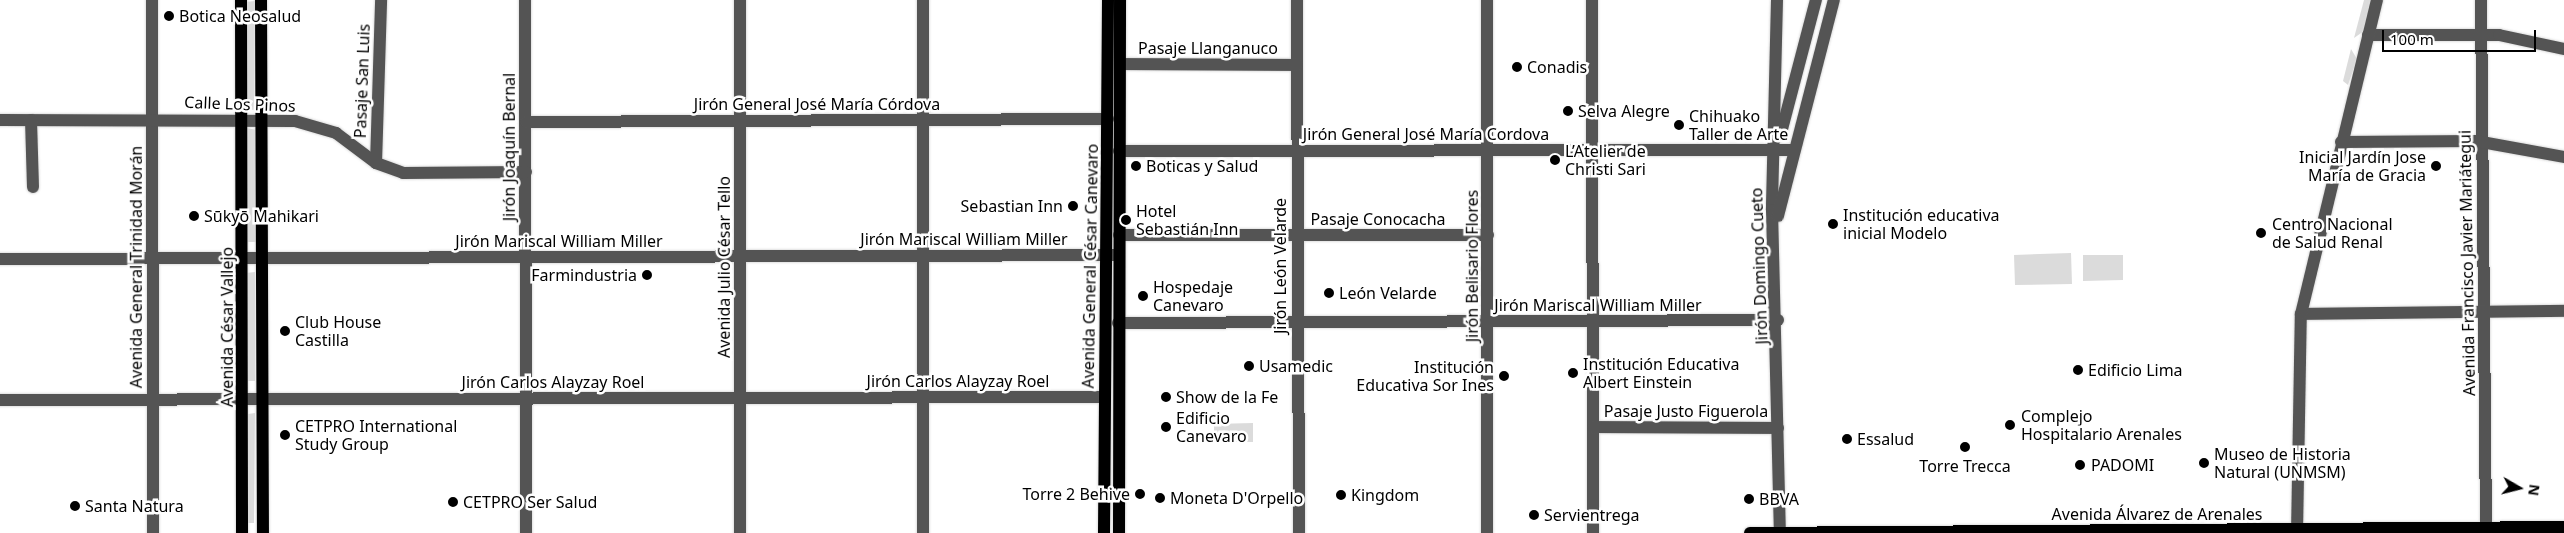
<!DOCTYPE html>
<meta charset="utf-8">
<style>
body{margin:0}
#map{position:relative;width:2564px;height:533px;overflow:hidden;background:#fff;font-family:"Noto Sans",sans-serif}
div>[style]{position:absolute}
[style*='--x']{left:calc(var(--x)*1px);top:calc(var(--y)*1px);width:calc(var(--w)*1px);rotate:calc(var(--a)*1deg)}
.green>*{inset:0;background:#dbdbdb}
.roads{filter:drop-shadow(0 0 1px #dbdbdb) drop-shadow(0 0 1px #dbdbdb)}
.minor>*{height:12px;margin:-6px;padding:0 6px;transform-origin:6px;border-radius:6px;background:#545454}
.major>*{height:12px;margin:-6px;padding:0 6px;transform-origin:6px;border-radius:6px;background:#000}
.dots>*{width:14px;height:14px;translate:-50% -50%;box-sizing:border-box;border:2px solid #fff;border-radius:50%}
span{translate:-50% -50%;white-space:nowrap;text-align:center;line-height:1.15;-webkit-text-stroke:5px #fff;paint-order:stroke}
.poi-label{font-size:16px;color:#000}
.left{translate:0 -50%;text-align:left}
.right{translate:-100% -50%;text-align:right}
.street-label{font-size:16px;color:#000}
.north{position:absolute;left:2494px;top:463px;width:50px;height:50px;-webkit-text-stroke:4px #fff;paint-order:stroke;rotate:98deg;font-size:14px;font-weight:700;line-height:20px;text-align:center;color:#000}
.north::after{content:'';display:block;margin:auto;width:18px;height:22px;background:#000;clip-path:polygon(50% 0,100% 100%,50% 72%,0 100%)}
.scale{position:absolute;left:2382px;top:30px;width:154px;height:22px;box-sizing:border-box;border:2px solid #000;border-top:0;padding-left:6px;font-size:15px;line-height:18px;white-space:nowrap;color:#000;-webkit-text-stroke:4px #fff;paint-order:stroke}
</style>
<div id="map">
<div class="green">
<div style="clip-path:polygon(2364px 0,2372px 0,2364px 31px,2354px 38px)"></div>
<div style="clip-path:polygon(255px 1px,254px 110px,245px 108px,245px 2px)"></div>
<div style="clip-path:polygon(2351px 49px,2357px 59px,2348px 85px,2343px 81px)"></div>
<div style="clip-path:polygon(246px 128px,257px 130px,256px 242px,247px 242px)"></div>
<div style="clip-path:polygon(2071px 253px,2072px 284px,2015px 285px,2014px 255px)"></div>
<div style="clip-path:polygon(2083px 255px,2123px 255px,2123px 280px,2083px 281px)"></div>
<div style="clip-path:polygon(255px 272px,255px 381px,246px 381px,246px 273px)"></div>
<div style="clip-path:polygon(255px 413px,254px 523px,246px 523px,248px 414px)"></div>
<div style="clip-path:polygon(1253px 423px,1253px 442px,1214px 442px,1214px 424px)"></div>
</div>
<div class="roads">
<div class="minor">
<div style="--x:152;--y:0;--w:533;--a:89.89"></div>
<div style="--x:525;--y:0;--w:533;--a:89.89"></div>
<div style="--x:740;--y:0;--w:533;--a:90"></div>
<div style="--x:923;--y:0;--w:533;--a:90"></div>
<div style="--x:1297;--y:0;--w:533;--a:89.79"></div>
<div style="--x:1592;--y:0;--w:533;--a:89.89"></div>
<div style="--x:1777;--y:0;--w:210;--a:91.4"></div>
<div style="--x:1772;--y:210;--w:323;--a:88.6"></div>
<div style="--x:2481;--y:0;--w:533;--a:89.46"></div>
<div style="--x:2368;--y:35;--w:131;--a:0"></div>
<div style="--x:2499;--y:35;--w:66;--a:12.2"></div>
<div style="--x:1120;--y:64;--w:177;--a:0.3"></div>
<div style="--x:0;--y:120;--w:295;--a:0.2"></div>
<div style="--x:295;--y:121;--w:43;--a:16.3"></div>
<div style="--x:336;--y:133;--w:50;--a:36.9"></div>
<div style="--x:376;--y:163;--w:29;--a:20"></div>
<div style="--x:403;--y:173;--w:123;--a:-0.5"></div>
<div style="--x:31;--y:120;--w:67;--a:88.3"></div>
<div style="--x:526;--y:122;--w:582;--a:-0.3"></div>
<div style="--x:1781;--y:133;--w:138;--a:-75.3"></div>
<div style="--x:2341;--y:142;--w:135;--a:-0.4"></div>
<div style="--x:2476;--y:141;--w:89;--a:10.3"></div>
<div style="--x:1119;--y:151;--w:674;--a:-0.09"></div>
<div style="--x:376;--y:163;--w:163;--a:-88.2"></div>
<div style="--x:1778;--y:216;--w:223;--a:-75.5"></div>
<div style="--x:1119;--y:235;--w:369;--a:0"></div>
<div style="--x:0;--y:259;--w:1119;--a:-0.2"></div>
<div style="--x:2301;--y:314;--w:263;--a:-0.7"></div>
<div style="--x:1118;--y:323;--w:660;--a:-0.26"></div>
<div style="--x:0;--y:400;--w:1105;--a:-0.16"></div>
<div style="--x:1593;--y:427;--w:185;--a:0.3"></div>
<div style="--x:1487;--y:533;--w:533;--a:-90"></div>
<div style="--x:2297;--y:533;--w:219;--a:-89"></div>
<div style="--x:2301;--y:314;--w:323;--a:-76.4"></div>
</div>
<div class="major">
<div style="--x:241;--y:0;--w:533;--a:89.89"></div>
<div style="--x:261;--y:0;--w:533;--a:89.79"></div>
<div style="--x:1104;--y:533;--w:533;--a:-89.57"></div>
<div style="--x:1119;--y:533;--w:533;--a:-89.89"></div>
<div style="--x:1750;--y:533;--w:814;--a:-0.42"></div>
</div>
</div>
<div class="dots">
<div style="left:169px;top:16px;background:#000"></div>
<div style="left:1517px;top:67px;background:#000"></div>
<div style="left:1568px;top:111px;background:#000"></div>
<div style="left:1679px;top:125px;background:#000"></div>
<div style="left:1555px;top:160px;background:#000"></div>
<div style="left:1136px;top:166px;background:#000"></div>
<div style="left:2436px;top:166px;background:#000"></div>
<div style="left:1073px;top:206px;background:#000"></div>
<div style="left:194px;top:216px;background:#000"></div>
<div style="left:1126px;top:220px;background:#000"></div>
<div style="left:1833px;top:224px;background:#000"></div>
<div style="left:2261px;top:233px;background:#000"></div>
<div style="left:647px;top:275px;background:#000"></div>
<div style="left:1329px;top:293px;background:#000"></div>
<div style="left:1143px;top:296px;background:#000"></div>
<div style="left:285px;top:331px;background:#000"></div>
<div style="left:1249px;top:366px;background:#000"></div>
<div style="left:2078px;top:370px;background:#000"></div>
<div style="left:1573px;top:373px;background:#000"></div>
<div style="left:1504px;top:376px;background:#000"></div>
<div style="left:1166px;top:397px;background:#000"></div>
<div style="left:2010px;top:425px;background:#000"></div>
<div style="left:1166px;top:427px;background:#000"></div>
<div style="left:285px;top:435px;background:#000"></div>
<div style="left:1847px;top:439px;background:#000"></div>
<div style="left:1965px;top:447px;background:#000"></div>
<div style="left:2204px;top:463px;background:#000"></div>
<div style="left:2080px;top:465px;background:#000"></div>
<div style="left:1140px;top:494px;background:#000"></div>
<div style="left:1341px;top:495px;background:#000"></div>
<div style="left:1160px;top:498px;background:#000"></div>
<div style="left:1749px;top:499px;background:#000"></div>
<div style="left:453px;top:502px;background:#000"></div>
<div style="left:75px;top:506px;background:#000"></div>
<div style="left:1534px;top:515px;background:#000"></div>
</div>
<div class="poi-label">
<span class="left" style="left:179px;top:16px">Botica Neosalud</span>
<span class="left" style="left:1527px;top:67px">Conadis</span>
<span class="left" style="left:1578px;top:111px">Selva Alegre</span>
<span class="left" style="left:1689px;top:125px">Chihuako<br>Taller de Arte</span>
<span class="left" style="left:1565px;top:160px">L’Atelier de<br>Christi Sari</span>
<span class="right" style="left:2426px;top:166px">Inicial Jardín Jose<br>María de Gracia</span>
<span class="left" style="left:1146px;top:166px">Boticas y Salud</span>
<span class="right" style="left:1063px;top:206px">Sebastian Inn</span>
<span class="left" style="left:1136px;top:220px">Hotel<br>Sebastián Inn</span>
<span class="left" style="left:1843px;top:224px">Institución educativa<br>inicial Modelo</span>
<span class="left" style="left:204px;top:216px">Sūkyō Mahikari</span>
<span class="left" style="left:2272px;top:233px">Centro Nacional<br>de Salud Renal</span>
<span class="right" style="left:637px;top:275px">Farmindustria</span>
<span class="left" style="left:1153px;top:296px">Hospedaje<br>Canevaro</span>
<span class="left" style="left:1339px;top:293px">León Velarde</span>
<span class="left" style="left:295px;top:331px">Club House<br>Castilla</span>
<span class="left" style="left:1583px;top:373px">Institución Educativa<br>Albert Einstein</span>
<span class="left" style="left:1259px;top:366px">Usamedic</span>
<span class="right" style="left:1494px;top:376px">Institución<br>Educativa Sor Ines</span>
<span class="left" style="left:2088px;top:370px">Edificio Lima</span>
<span class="left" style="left:1176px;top:397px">Show de la Fe</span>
<span class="left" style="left:2021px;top:425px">Complejo<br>Hospitalario Arenales</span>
<span class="left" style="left:1176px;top:427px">Edificio<br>Canevaro</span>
<span class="left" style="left:295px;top:435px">CETPRO International<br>Study Group</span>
<span class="left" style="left:1857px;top:439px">Essalud</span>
<span class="left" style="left:2214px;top:463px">Museo de Historia<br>Natural (UNMSM)</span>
<span class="left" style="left:2091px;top:465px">PADOMI</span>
<span style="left:1965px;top:466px">Torre Trecca</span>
<span class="right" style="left:1130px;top:494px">Torre 2 Behive</span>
<span class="left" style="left:1351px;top:495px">Kingdom</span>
<span class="left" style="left:1170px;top:498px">Moneta D'Orpello</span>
<span class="left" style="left:1759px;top:499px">BBVA</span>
<span class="left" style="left:463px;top:502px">CETPRO Ser Salud</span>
<span class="left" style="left:85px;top:506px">Santa Natura</span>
<span class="left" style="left:1544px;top:515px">Servientrega</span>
</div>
<div class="street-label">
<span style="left:1208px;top:48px">Pasaje Llanganuco</span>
<span style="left:362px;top:81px;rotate:-88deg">Pasaje San Luis</span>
<span style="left:240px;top:104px;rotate:2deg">Calle Los Pinos</span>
<span style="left:817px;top:104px">Jirón General José María Córdova</span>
<span style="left:1426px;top:134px">Jirón General José María Cordova</span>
<span style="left:509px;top:147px;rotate:-90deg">Jirón Joaquín Bernal</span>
<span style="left:1378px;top:219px">Pasaje Conocacha</span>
<span style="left:964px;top:239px">Jirón Mariscal William Miller</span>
<span style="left:559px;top:241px">Jirón Mariscal William Miller</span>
<span style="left:2467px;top:263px;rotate:-91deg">Avenida Francisco Javier Mariátegui</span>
<span style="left:1090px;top:266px;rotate:-89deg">Avenida General César Canevaro</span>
<span style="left:1280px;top:266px;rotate:-90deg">Jirón León Velarde</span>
<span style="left:1472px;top:266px;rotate:-90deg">Jirón Belisario Flores</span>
<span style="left:1759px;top:266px;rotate:-92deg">Jirón Domingo Cueto</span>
<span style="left:136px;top:267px;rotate:-90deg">Avenida General Trinidad Morán</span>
<span style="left:724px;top:267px;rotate:-90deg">Avenida Julio César Tello</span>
<span style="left:1598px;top:305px">Jirón Mariscal William Miller</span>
<span style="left:227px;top:327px;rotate:-90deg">Avenida César Vallejo</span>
<span style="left:958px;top:381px">Jirón Carlos Alayzay Roel</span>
<span style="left:553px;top:382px">Jirón Carlos Alayzay Roel</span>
<span style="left:1686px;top:411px">Pasaje Justo Figuerola</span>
<span style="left:2157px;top:514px">Avenida Álvarez de Arenales</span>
</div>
<div class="north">N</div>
<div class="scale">100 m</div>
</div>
